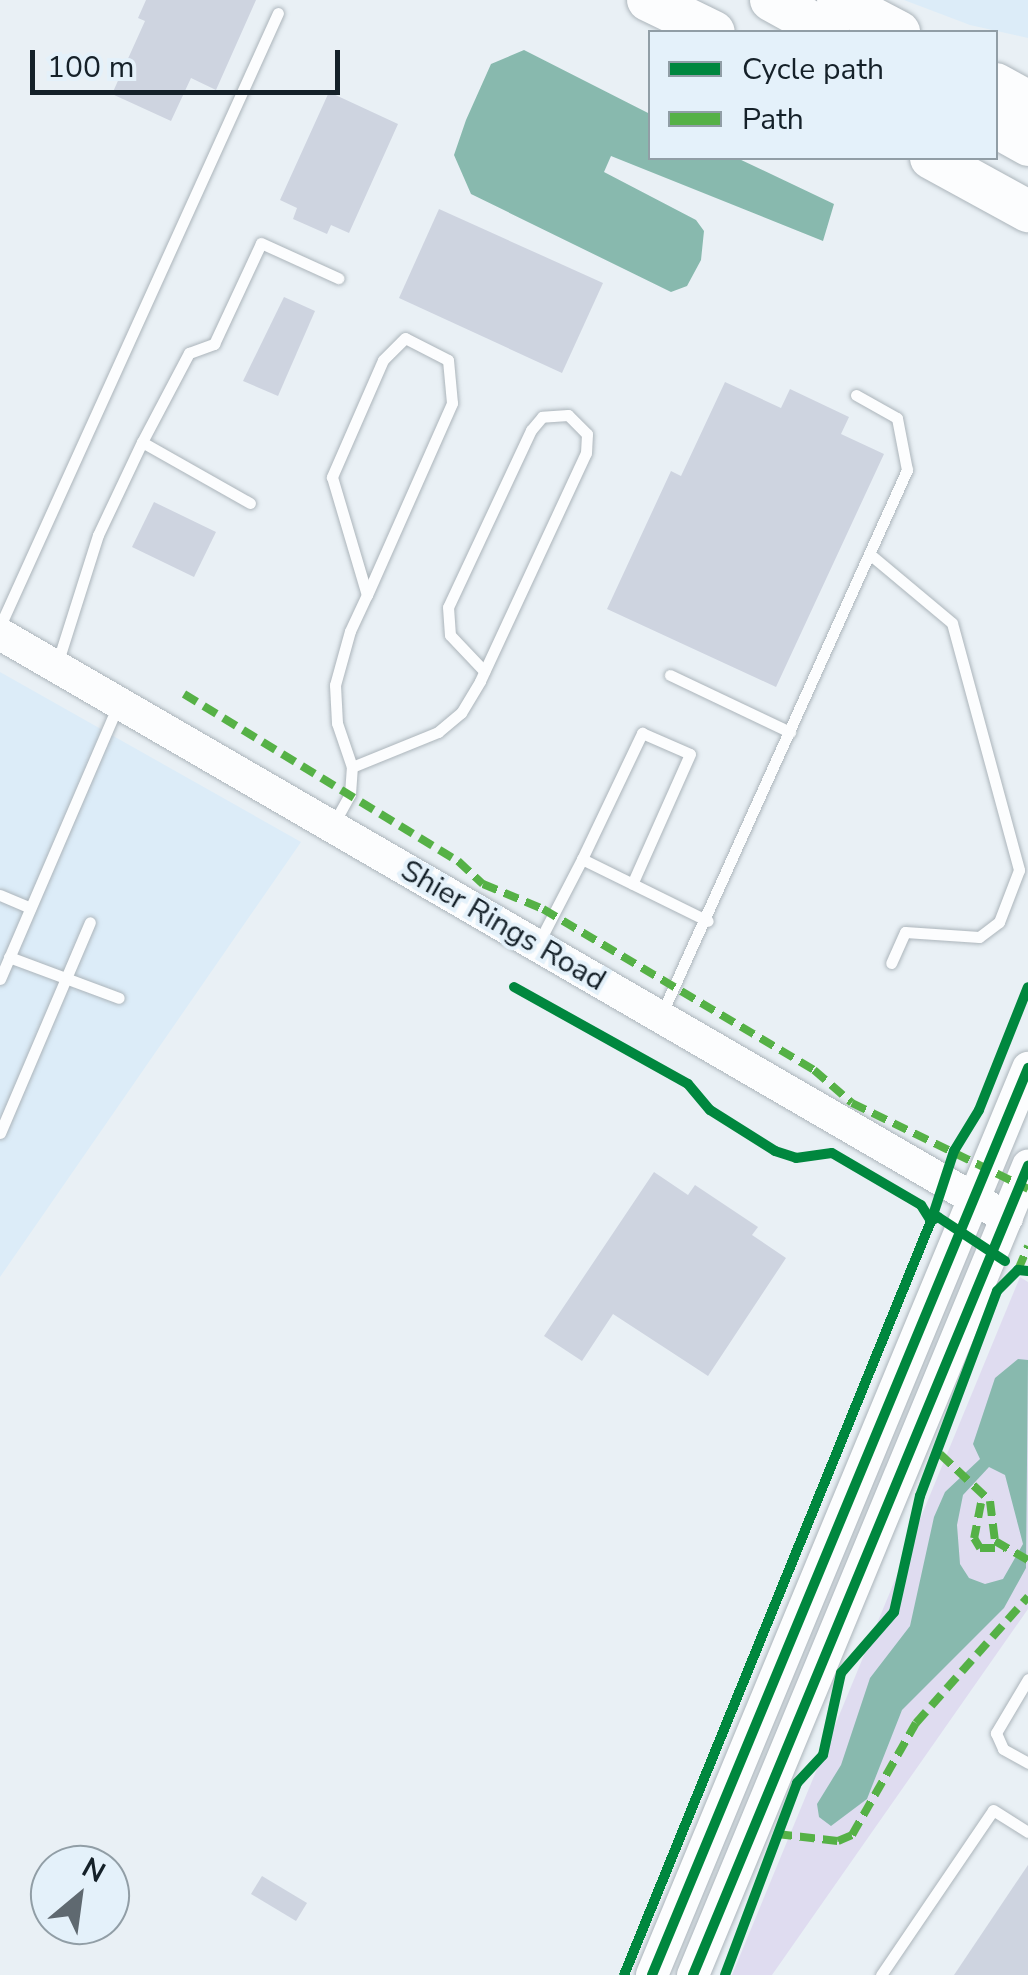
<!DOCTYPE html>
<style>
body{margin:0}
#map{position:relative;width:1028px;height:1975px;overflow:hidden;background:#e9f0f5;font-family:"Nunito Sans",sans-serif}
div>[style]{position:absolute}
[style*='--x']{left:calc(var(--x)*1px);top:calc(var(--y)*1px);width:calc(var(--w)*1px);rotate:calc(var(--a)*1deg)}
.built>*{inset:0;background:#dcecf8}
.green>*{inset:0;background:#dfdcf0}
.water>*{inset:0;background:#88b9ae}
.building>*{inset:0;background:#ced4e0}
.roads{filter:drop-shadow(0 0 2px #acb5bb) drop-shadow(0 0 2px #acb5bb)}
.service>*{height:11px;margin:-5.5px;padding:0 5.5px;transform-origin:5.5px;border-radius:5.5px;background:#fcfdfe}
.secondary>*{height:32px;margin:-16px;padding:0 16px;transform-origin:16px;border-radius:16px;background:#fcfdfe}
.motorway>*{height:42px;margin:-21px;padding:0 21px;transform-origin:21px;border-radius:21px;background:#fcfdfe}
.quiet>*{height:8px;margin-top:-4px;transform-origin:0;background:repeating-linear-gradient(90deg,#55b146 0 15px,transparent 0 23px)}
.cycleway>*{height:10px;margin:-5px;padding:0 5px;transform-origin:5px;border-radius:5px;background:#00873e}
span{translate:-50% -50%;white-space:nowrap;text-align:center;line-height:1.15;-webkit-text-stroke:8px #e4f1fa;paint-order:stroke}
.street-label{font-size:30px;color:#152129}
.legend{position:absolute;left:648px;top:30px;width:350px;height:130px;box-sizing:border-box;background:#e4f1fa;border:2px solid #919ea6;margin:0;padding:12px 18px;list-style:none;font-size:30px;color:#152129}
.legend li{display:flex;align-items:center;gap:20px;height:50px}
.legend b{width:50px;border:2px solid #919ea6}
.north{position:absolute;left:30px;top:1845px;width:100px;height:100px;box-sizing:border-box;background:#e4f1fa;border:2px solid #919ea6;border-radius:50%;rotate:29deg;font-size:28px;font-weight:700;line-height:40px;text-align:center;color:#152129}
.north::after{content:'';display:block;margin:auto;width:35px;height:45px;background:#5f6970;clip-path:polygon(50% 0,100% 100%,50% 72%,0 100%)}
.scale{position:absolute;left:30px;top:50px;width:310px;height:45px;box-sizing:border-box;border:5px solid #152129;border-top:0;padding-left:12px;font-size:30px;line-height:35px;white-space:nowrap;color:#152129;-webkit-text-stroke:8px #e4f1fa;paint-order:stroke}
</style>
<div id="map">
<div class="built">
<div style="clip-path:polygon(904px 0,1028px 0,1028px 38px,970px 25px)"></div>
<div style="clip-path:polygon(0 672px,301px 842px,0 1277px)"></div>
</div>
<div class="green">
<div style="clip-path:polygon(1020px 1277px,1028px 1282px,1028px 1609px,772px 1975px,732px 1975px)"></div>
</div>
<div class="water">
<div style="clip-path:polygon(524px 50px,650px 114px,650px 158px,737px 158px,834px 204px,823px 241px,611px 156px,604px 172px,696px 220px,704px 231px,701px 260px,687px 286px,671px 292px,471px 194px,454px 155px,466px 120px,491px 64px)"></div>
<div style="clip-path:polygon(evenodd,1018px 1359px,1028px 1360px,1026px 1568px,1004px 1608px,902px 1710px,867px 1799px,831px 1826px,819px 1817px,817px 1804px,841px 1765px,870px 1678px,910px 1626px,934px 1517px,945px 1492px,980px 1459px,973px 1444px,995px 1378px,1018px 1359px,989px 1467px,1005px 1475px,1023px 1544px,1003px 1579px,985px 1584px,969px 1578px,960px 1564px,957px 1525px,963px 1495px,989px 1467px)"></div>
</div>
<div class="building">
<div style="clip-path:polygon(146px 0,256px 0,216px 90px,191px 78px,171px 121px,112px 94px,145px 21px,138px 18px)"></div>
<div style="clip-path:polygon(329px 92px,398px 124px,349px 233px,331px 225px,327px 234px,293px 219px,297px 208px,280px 200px)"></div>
<div style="clip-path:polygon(439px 209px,603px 283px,562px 373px,399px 298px)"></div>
<div style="clip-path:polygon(284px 297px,315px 311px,278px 396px,243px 381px)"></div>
<div style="clip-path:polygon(725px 382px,781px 408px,790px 389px,849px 417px,841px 434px,884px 454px,776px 687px,607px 609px,671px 471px,681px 476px)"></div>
<div style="clip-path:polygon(154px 502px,216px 532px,194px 577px,132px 547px)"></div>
<div style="clip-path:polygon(654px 1172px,688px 1195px,695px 1185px,758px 1227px,752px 1235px,786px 1258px,708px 1376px,613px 1314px,582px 1361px,544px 1336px)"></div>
<div style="clip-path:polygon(1028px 1865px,1028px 1975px,954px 1975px)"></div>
<div style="clip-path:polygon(262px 1876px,307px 1903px,296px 1921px,251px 1894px)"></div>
</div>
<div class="roads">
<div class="service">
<div style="--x:142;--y:442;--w:124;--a:29.5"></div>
<div style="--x:872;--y:556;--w:104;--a:39.9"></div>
<div style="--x:952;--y:623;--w:256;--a:74.8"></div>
<div style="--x:1019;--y:870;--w:56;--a:111"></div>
<div style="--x:999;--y:922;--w:25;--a:143"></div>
<div style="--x:979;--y:937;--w:74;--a:-176.1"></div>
<div style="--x:905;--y:932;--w:34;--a:114"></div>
<div style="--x:0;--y:626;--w:673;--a:-65.61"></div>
<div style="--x:58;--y:661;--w:132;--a:-72.4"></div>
<div style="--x:98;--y:535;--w:103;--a:-64.7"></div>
<div style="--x:142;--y:442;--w:101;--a:-62.2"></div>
<div style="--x:189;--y:353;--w:27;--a:-20"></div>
<div style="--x:214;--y:344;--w:111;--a:-65"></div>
<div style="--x:261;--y:243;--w:85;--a:24.4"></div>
<div style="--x:670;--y:675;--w:133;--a:25.4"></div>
<div style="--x:352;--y:767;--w:93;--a:-22.1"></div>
<div style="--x:438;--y:732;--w:30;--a:-40"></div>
<div style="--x:461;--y:713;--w:37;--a:-59"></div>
<div style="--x:480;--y:681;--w:251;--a:-65.1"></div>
<div style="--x:586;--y:453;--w:19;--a:-87"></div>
<div style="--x:587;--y:434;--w:27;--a:-135"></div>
<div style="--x:568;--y:415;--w:26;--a:176"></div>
<div style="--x:542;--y:417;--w:17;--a:130"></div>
<div style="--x:531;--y:430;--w:195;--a:115.1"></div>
<div style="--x:448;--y:607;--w:28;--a:86"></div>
<div style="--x:450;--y:635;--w:50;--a:46.6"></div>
<div style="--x:334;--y:823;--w:33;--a:-61"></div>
<div style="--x:350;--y:794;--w:27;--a:-86"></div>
<div style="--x:352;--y:767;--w:46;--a:-108.8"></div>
<div style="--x:337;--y:723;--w:38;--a:-93"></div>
<div style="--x:335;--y:685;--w:56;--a:-74.5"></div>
<div style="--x:350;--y:631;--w:40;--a:-65"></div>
<div style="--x:367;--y:595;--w:210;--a:-66.1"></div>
<div style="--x:452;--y:403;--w:43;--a:-95.3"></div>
<div style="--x:448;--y:360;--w:48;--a:-152.9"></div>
<div style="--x:405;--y:338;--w:31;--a:135"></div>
<div style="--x:383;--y:360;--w:128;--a:113.6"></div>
<div style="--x:332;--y:477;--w:123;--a:73.5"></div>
<div style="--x:582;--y:859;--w:140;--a:-64.5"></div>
<div style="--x:642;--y:733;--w:52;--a:23.6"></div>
<div style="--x:690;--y:754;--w:142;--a:114"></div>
<div style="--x:0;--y:895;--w:33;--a:23"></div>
<div style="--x:538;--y:944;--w:96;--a:-62.6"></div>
<div style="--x:582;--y:859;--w:140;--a:26.2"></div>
<div style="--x:9;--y:957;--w:117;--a:20.4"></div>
<div style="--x:0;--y:979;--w:298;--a:-66.7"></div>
<div style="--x:662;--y:1013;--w:596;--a:-65.72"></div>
<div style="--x:907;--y:470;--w:53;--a:-100.9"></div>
<div style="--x:897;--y:418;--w:47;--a:-150.7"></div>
<div style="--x:0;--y:1133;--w:229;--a:-66.9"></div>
<div style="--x:1028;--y:1679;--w:63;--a:120.7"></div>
<div style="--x:996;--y:1733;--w:17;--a:66"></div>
<div style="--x:1003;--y:1749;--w:29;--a:29"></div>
<div style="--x:881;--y:1975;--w:199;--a:-55.8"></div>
<div style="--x:993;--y:1810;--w:41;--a:32.2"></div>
</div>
<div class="secondary">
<div style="--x:0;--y:634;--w:1164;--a:30.11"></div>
<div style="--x:652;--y:1975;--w:982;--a:-67.48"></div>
<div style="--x:693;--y:1975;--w:876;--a:-67.51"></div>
</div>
<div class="motorway">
<div style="--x:648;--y:0;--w:73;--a:25.9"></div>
<div style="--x:771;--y:0;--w:66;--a:28.9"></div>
<div style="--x:838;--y:0;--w:69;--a:27.7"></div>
<div style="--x:996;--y:84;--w:37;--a:29"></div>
<div style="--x:996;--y:127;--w:37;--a:29"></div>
<div style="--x:931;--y:158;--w:111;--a:28.7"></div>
</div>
</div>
<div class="quiet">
<div style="--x:184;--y:694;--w:321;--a:31.4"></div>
<div style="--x:458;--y:861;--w:34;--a:43"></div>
<div style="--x:483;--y:884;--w:65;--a:22.6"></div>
<div style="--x:543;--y:909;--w:315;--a:30.7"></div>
<div style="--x:814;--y:1070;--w:50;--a:41"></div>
<div style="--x:852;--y:1103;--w:196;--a:26"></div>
<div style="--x:1018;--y:1270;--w:26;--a:-67"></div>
<div style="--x:940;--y:1454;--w:69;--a:43.2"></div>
<div style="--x:990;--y:1501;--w:40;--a:82.9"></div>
<div style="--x:995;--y:1541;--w:38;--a:30"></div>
<div style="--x:981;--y:1503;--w:36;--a:101"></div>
<div style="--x:974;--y:1538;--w:12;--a:59"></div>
<div style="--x:980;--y:1548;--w:24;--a:0"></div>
<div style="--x:777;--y:1834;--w:61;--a:6.5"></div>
<div style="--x:838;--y:1841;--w:15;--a:-23"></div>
<div style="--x:852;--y:1835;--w:129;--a:-60.3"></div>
<div style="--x:916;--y:1723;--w:169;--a:-48.4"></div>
</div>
<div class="cycleway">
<div style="--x:514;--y:987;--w:199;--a:29.1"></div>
<div style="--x:688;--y:1084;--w:34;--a:50"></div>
<div style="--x:710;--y:1110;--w:77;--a:32.2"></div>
<div style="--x:775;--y:1151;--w:22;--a:18"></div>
<div style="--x:796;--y:1158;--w:36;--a:-8"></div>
<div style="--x:832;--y:1153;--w:103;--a:30.3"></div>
<div style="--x:921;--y:1205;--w:19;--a:58"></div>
<div style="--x:931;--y:1221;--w:814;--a:112.15"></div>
<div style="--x:1005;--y:1261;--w:80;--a:-146.7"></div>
<div style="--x:938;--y:1217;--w:8;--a:150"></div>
<div style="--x:931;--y:1221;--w:74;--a:-71.8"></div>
<div style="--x:954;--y:1151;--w:48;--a:-58.6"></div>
<div style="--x:979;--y:1110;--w:132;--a:-68.3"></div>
<div style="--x:652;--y:1975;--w:982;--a:-67.48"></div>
<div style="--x:693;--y:1975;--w:876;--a:-67.51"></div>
<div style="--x:725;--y:1975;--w:205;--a:-69.4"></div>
<div style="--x:797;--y:1783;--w:38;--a:-47"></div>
<div style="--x:823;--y:1755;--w:84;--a:-77.6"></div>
<div style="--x:841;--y:1673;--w:81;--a:-49"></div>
<div style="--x:894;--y:1612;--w:119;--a:-77.4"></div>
<div style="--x:920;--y:1496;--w:219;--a:-69.4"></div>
<div style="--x:997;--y:1291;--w:30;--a:-45"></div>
<div style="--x:1018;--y:1270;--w:10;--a:6"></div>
</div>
<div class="street-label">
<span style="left:503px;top:926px;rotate:30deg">Shier Rings Road</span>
</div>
<ul class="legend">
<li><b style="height:12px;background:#00873e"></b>Cycle path</li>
<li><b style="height:12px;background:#55b146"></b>Path</li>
</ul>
<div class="north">N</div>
<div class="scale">100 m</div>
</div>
